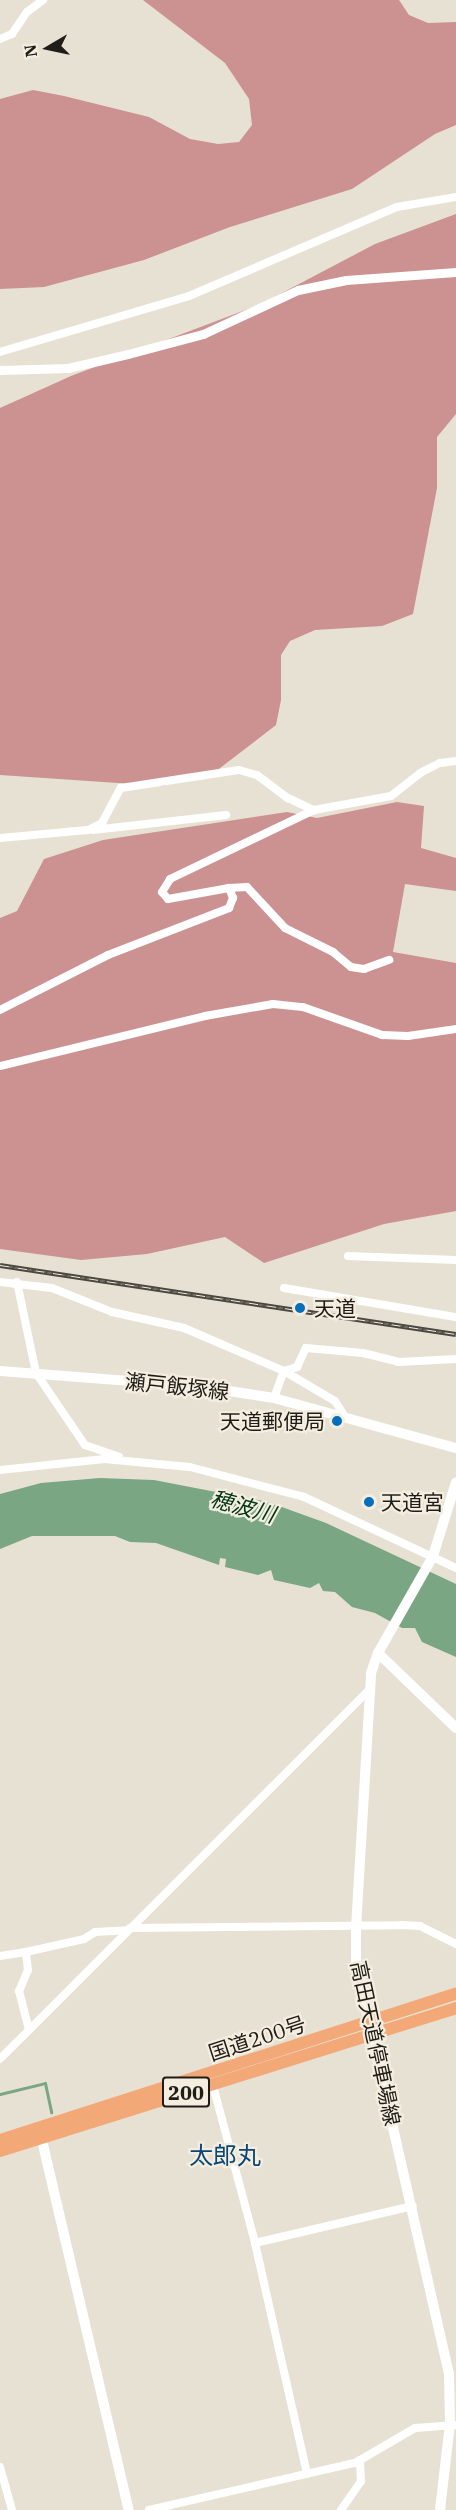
<!DOCTYPE html>
<meta charset="utf-8">
<style>
body{margin:0}
#map{position:relative;width:456px;height:2510px;overflow:hidden;background:#e7e1d3;font-family:"IBM Plex Serif","Noto Sans JP",serif}
div>[style]{position:absolute}
[style*='--x']{left:calc(var(--x)*1px);top:calc(var(--y)*1px);width:calc(var(--w)*1px);rotate:calc(var(--a)*1deg)}
.forest>*{inset:0;background:#cc9191}
.water>*{inset:0;background:#7aa683}
.stream>*{height:3px;margin:-1.5px;padding:0 1.5px;transform-origin:1.5px;border-radius:1.5px;background:#7aa683}
.minor>*{height:8px;margin:-4px;padding:0 4px;transform-origin:4px;border-radius:4px;background:#fff}
.tertiary>*{height:9px;margin:-4.5px;padding:0 4.5px;transform-origin:4.5px;border-radius:4.5px;background:#fff}
.secondary>*{height:10px;margin:-5px;padding:0 5px;transform-origin:5px;border-radius:5px;background:#fff}
.trunk>*{height:12px;margin:-6px;padding:0 6px;transform-origin:6px;border-radius:6px;background:#f3a877}
.rail>*{height:5px;margin-top:-2.5px;transform-origin:0;background:repeating-linear-gradient(90deg,#f5eee0 0 9px,#4b4841 0 18px);box-sizing:border-box;border-block:2px solid #4b4841}
.dots>*{width:16px;height:16px;translate:-50% -50%;box-sizing:border-box;border:3px solid #f5eee0;border-radius:50%}
span{translate:-50% -50%;white-space:nowrap;text-align:center;line-height:1.15;-webkit-text-stroke:4.5px #f5eee0;paint-order:stroke}
.shield-label span{padding:2px 4px;background:#f5eee0;border:2px solid;border-radius:4px;-webkit-text-stroke-width:0}
.shield-label{font-size:20px;color:#1f1d18;font-weight:700}
.poi-label{font-size:21px;color:#1f1d18}
.left{translate:0 -50%;text-align:left}
.right{translate:-100% -50%;text-align:right}
.street-label{font-size:21px;color:#1f1d18}
.water-label{font-size:22px;color:#003715;font-style:italic}
.quarter-label{font-size:24px;color:#094777}
.north{position:absolute;left:18px;top:18px;width:60px;height:60px;-webkit-text-stroke:4px #f5eee0;paint-order:stroke;rotate:261deg;font-size:16px;font-weight:700;line-height:24px;text-align:center;color:#1f1d18}
.north::after{content:'';display:block;margin:auto;width:21px;height:27px;background:#1f1d18;clip-path:polygon(50% 0,100% 100%,50% 72%,0 100%)}
</style>
<div id="map">
<div class="forest">
<div style="clip-path:polygon(143px 0,399px 0,409px 15px,428px 23px,456px 22px,456px 125px,435px 134px,352px 189px,230px 227px,144px 260px,44px 287px,0 289px,0 99px,33px 90px,64px 96px,149px 117px,190px 139px,218px 144px,239px 142px,252px 125px,249px 99px,225px 63px)"></div>
<div style="clip-path:polygon(456px 214px,456px 414px,437px 437px,437px 488px,413px 614px,382px 626px,315px 630px,290px 641px,281px 655px,281px 700px,276px 725px,211px 775px,162px 786px,0 775px,0 408px,71px 376px,261px 304px,375px 244px)"></div>
<div style="clip-path:polygon(397px 802px,424px 806px,421px 848px,456px 858px,456px 891px,405px 884px,393px 952px,456px 963px,456px 1211px,384px 1224px,264px 1263px,225px 1237px,147px 1254px,81px 1260px,0 1249px,0 918px,17px 911px,44px 859px,103px 840px,287px 812px,317px 818px)"></div>
</div>
<div class="water">
<div style="clip-path:polygon(100px 1478px,154px 1480px,268px 1502px,326px 1523px,456px 1584px,456px 1657px,422px 1642px,415px 1628px,402px 1628px,375px 1613px,352px 1607px,335px 1592px,323px 1591px,319px 1583px,310px 1588px,274px 1580px,271px 1570px,258px 1575px,225px 1567px,226px 1559px,220px 1558px,219px 1565px,156px 1543px,130px 1542px,115px 1536px,32px 1536px,0 1549px,0 1494px,41px 1483px)"></div>
</div>
<div class="stream">
<div style="--x:0;--y:2094;--w:46;--a:-13.7"></div>
<div style="--x:45;--y:2083;--w:30;--a:78"></div>
</div>
<div class="minor">
<div style="--x:0;--y:39;--w:13;--a:-23"></div>
<div style="--x:12;--y:34;--w:27;--a:-56"></div>
<div style="--x:27;--y:12;--w:20;--a:-37"></div>
<div style="--x:0;--y:352;--w:197;--a:-16.5"></div>
<div style="--x:189;--y:296;--w:226;--a:-23.2"></div>
<div style="--x:397;--y:207;--w:60;--a:-9.6"></div>
<div style="--x:93;--y:830;--w:134;--a:-6.4"></div>
<div style="--x:0;--y:838;--w:88;--a:-5.2"></div>
<div style="--x:88;--y:830;--w:16;--a:-27"></div>
<div style="--x:102;--y:823;--w:40;--a:-62"></div>
<div style="--x:121;--y:788;--w:119;--a:-8.7"></div>
<div style="--x:239;--y:770;--w:19;--a:16"></div>
<div style="--x:257;--y:775;--w:39;--a:37"></div>
<div style="--x:288;--y:798;--w:29;--a:25"></div>
<div style="--x:229;--y:888;--w:18;--a:-3"></div>
<div style="--x:247;--y:887;--w:56;--a:47.2"></div>
<div style="--x:285;--y:928;--w:54;--a:26.6"></div>
<div style="--x:333;--y:952;--w:23;--a:40"></div>
<div style="--x:351;--y:967;--w:13;--a:9"></div>
<div style="--x:364;--y:969;--w:27;--a:-20"></div>
<div style="--x:0;--y:1010;--w:121;--a:-27"></div>
<div style="--x:108;--y:955;--w:130;--a:-21.2"></div>
<div style="--x:229;--y:908;--w:11;--a:-68"></div>
<div style="--x:233;--y:898;--w:11;--a:-112"></div>
<div style="--x:229;--y:888;--w:62;--a:169.8"></div>
<div style="--x:168;--y:899;--w:9;--a:-131"></div>
<div style="--x:162;--y:892;--w:15;--a:-58"></div>
<div style="--x:170;--y:879;--w:160;--a:-25.6"></div>
<div style="--x:314;--y:810;--w:78;--a:-10.3"></div>
<div style="--x:391;--y:796;--w:37;--a:-38"></div>
<div style="--x:420;--y:773;--w:22;--a:-27"></div>
<div style="--x:440;--y:763;--w:16;--a:-7"></div>
<div style="--x:0;--y:1066;--w:211;--a:-13.7"></div>
<div style="--x:205;--y:1016;--w:69;--a:-10"></div>
<div style="--x:273;--y:1004;--w:30;--a:6"></div>
<div style="--x:303;--y:1007;--w:84;--a:19.5"></div>
<div style="--x:382;--y:1035;--w:26;--a:2"></div>
<div style="--x:408;--y:1036;--w:49;--a:-8.3"></div>
<div style="--x:348;--y:1256;--w:108;--a:2.1"></div>
<div style="--x:0;--y:1282;--w:52;--a:6.6"></div>
<div style="--x:52;--y:1288;--w:65;--a:21.8"></div>
<div style="--x:112;--y:1312;--w:74;--a:12.5"></div>
<div style="--x:184;--y:1328;--w:109;--a:23.3"></div>
<div style="--x:284;--y:1371;--w:59;--a:30.5"></div>
<div style="--x:335;--y:1401;--w:15;--a:58"></div>
<div style="--x:17;--y:1282;--w:93;--a:78.2"></div>
<div style="--x:36;--y:1373;--w:87;--a:55.8"></div>
<div style="--x:85;--y:1445;--w:36;--a:19"></div>
<div style="--x:284;--y:1288;--w:174;--a:9.6"></div>
<div style="--x:284;--y:1371;--w:14;--a:-17"></div>
<div style="--x:297;--y:1367;--w:21;--a:-65"></div>
<div style="--x:306;--y:1348;--w:57;--a:5"></div>
<div style="--x:363;--y:1353;--w:36;--a:14"></div>
<div style="--x:398;--y:1362;--w:58;--a:-3"></div>
<div style="--x:274;--y:1398;--w:29;--a:-70"></div>
<div style="--x:0;--y:1470;--w:105;--a:-6"></div>
<div style="--x:104;--y:1459;--w:86;--a:5.3"></div>
<div style="--x:190;--y:1467;--w:118;--a:14.7"></div>
<div style="--x:304;--y:1497;--w:168;--a:25"></div>
<div style="--x:130;--y:1928;--w:271;--a:-0.6"></div>
<div style="--x:401;--y:1925;--w:19;--a:3"></div>
<div style="--x:420;--y:1926;--w:40;--a:26.6"></div>
<div style="--x:26;--y:1952;--w:59;--a:-12.6"></div>
<div style="--x:84;--y:1939;--w:13;--a:-32"></div>
<div style="--x:95;--y:1932;--w:33;--a:-3"></div>
<div style="--x:0;--y:1956;--w:26;--a:-9"></div>
<div style="--x:26;--y:1952;--w:18;--a:84"></div>
<div style="--x:28;--y:1970;--w:23;--a:113"></div>
<div style="--x:19;--y:1991;--w:40;--a:75.6"></div>
<div style="--x:0;--y:2059;--w:520;--a:-45"></div>
<div style="--x:212;--y:2082;--w:167;--a:75"></div>
<div style="--x:255;--y:2243;--w:237;--a:77.3"></div>
<div style="--x:255;--y:2243;--w:162;--a:-13.2"></div>
<div style="--x:0;--y:2467;--w:45;--a:74.4"></div>
<div style="--x:149;--y:2510;--w:211;--a:-12.9"></div>
<div style="--x:355;--y:2463;--w:69;--a:-30.3"></div>
<div style="--x:415;--y:2428;--w:41;--a:-4.2"></div>
<div style="--x:341;--y:2510;--w:35;--a:-55"></div>
<div style="--x:361;--y:2481;--w:21;--a:-93"></div>
</div>
<div class="tertiary">
<div style="--x:0;--y:370;--w:68;--a:-1.7"></div>
<div style="--x:68;--y:368;--w:62;--a:-13.1"></div>
<div style="--x:128;--y:354;--w:78;--a:-14.9"></div>
<div style="--x:203;--y:334;--w:105;--a:-24.9"></div>
<div style="--x:298;--y:290;--w:49;--a:-11.8"></div>
<div style="--x:346;--y:280;--w:110;--a:-4.2"></div>
</div>
<div class="secondary">
<div style="--x:0;--y:1371;--w:197;--a:4.4"></div>
<div style="--x:196;--y:1386;--w:79;--a:8.7"></div>
<div style="--x:274;--y:1398;--w:189;--a:15.4"></div>
<div style="--x:378;--y:1653;--w:108;--a:43.9"></div>
<div style="--x:40;--y:2132;--w:388;--a:76.8"></div>
<div style="--x:440;--y:2510;--w:88;--a:-83.4"></div>
<div style="--x:450;--y:2423;--w:49;--a:-91.2"></div>
<div style="--x:449;--y:2374;--w:361;--a:-102.8"></div>
<div style="--x:369;--y:2022;--w:63;--a:-101.8"></div>
<div style="--x:356;--y:1960;--w:32;--a:-90"></div>
<div style="--x:356;--y:1928;--w:255;--a:-86.6"></div>
<div style="--x:371;--y:1673;--w:21;--a:-71"></div>
<div style="--x:378;--y:1653;--w:112;--a:-60.4"></div>
<div style="--x:433;--y:1556;--w:77;--a:-72.7"></div>
</div>
<div class="trunk">
<div style="--x:0;--y:2140;--w:479;--a:-17.8"></div>
<div style="--x:0;--y:2151;--w:478;--a:-17.4"></div>
</div>
<div class="rail">
<div style="--x:0;--y:1265;--w:461;--a:8.6"></div>
</div>
<div class="dots">
<div style="left:300px;top:1308px;background:#046fba"></div>
<div style="left:337px;top:1421px;background:#046fba"></div>
<div style="left:369px;top:1502px;background:#046fba"></div>
</div>
<div class="shield-label">
<span style="left:186px;top:2092px">200</span>
</div>
<div class="poi-label">
<span class="left" style="left:314px;top:1308px">天道</span>
<span class="right" style="left:325px;top:1421px">天道郵便局</span>
<span class="left" style="left:381px;top:1502px">天道宮</span>
</div>
<div class="street-label">
<span style="left:177px;top:1386px;rotate:6deg">瀬戸飯塚線</span>
<span style="left:257px;top:2038px;rotate:-18deg">国道200号</span>
<span style="left:376px;top:2043px;rotate:78deg">高田天道停車場線</span>
</div>
<div class="water-label">
<span style="left:243px;top:1506px;rotate:15deg">穂波川</span>
</div>
<div class="quarter-label">
<span style="left:225px;top:2156px">太郎丸</span>
</div>
<div class="north">N</div>
</div>
